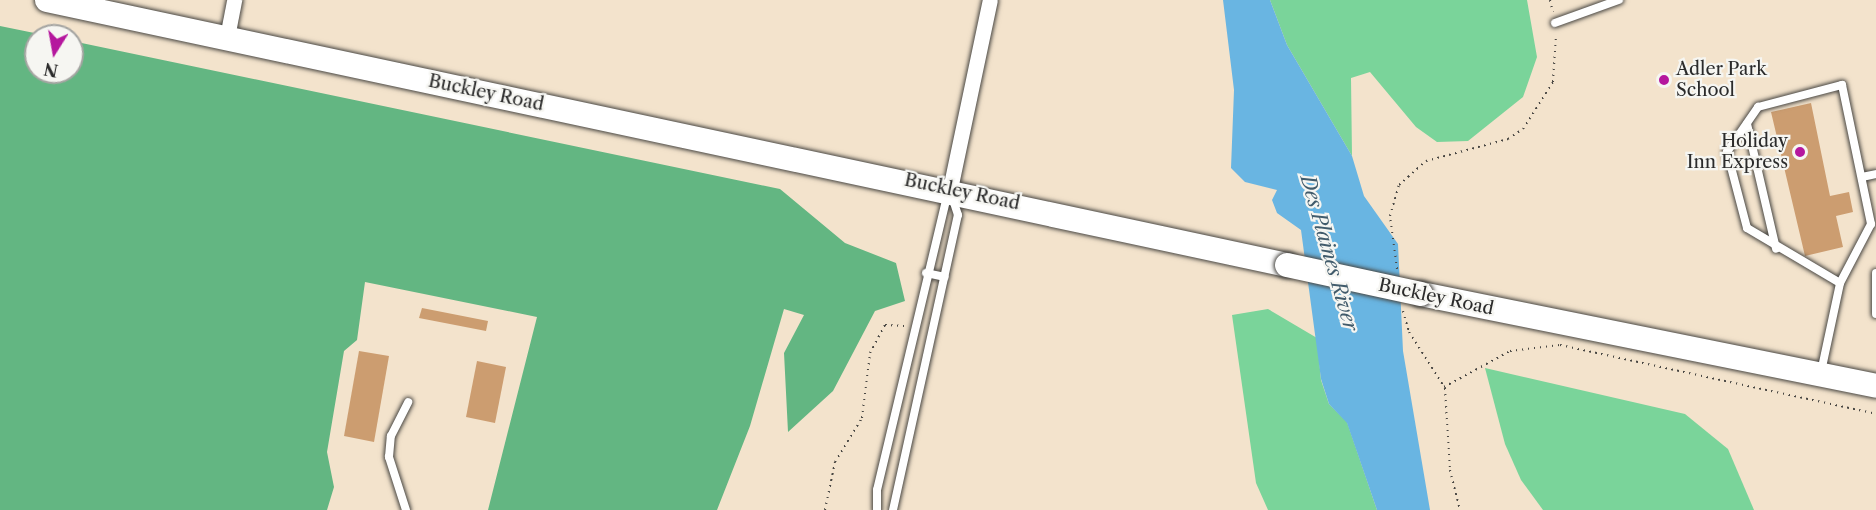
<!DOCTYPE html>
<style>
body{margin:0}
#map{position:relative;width:1876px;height:510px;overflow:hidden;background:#f3e3cc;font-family:"Libre Caslon Text",serif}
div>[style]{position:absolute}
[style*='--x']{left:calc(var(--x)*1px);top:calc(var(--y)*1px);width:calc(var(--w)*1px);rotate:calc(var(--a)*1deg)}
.green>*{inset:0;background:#7ad49a}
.forest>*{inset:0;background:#63b682}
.water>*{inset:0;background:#69b5e2}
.building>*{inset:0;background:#cc9d70}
.path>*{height:2px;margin-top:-1px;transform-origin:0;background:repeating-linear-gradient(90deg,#494743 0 1.5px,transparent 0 6px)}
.roads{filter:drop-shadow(0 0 2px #494743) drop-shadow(0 0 2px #494743)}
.service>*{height:8px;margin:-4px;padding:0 4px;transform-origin:4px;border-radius:4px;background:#fff}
.minor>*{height:15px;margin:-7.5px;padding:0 7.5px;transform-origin:7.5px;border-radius:7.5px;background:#fff}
.primary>*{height:24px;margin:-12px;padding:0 12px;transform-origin:12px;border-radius:12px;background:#fff}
.bridges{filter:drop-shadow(0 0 2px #494743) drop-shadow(0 0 2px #494743)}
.primary-bridge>*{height:24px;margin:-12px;padding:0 12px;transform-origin:12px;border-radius:12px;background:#fff}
.dots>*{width:16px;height:16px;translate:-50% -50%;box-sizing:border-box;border:3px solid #f6f6f2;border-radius:50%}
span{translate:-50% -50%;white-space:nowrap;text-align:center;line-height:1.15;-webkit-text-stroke:4.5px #f6f6f2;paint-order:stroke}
.poi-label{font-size:18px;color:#2b2b2b}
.left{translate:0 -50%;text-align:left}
.right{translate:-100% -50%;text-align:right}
.street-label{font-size:18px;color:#2b2b2b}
.water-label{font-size:20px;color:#415b6b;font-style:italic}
.north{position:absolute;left:24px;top:24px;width:60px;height:60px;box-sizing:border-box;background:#f6f6f2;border:2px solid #a5a5a2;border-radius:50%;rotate:191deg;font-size:16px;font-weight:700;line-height:24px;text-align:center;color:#2b2b2b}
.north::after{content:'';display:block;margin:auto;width:21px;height:27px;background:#b5179e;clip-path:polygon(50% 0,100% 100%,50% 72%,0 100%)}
</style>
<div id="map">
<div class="green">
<div style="clip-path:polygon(1270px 0,1527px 0,1537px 57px,1523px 97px,1468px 141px,1437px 142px,1416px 127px,1370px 72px,1351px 78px,1352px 156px,1287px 45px)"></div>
<div style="clip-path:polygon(1268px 309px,1317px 338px,1321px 380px,1329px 404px,1347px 422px,1377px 510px,1268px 510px,1256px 483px,1232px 315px)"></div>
<div style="clip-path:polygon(1485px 368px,1685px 414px,1728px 449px,1754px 510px,1543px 510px,1521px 480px,1505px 444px)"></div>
</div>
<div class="forest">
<div style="clip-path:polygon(0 26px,49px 36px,36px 36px,36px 72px,72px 72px,72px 41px,780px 189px,845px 243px,896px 263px,905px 301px,875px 311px,833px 391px,788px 432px,784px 353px,804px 315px,784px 309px,750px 426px,717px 510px,488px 510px,537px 317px,365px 282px,357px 340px,344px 351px,327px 452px,334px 487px,327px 510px,0 510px)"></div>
</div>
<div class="water">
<div style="clip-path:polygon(1223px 0,1270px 0,1287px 45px,1352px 156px,1364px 196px,1398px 244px,1403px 351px,1430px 510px,1377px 510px,1347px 423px,1329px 404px,1321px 379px,1301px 230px,1277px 213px,1272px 200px,1277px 190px,1245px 182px,1231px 168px,1234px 90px)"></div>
</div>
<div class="building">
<div style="clip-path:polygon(1811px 103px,1830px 196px,1849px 192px,1853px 212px,1836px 216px,1843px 247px,1805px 256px,1771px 112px)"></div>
<div style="clip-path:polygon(422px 308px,488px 321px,486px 331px,419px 318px)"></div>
<div style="clip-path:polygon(359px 351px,389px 356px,374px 442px,344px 436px)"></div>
<div style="clip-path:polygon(477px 361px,506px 367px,495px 423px,466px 417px)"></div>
</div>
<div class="path">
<div style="--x:1550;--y:0;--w:12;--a:76"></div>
<div style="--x:1397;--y:269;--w:53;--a:-97.5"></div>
<div style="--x:1390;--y:216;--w:32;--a:-74"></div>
<div style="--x:1399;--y:185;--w:36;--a:-42"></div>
<div style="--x:1426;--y:161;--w:85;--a:-15"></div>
<div style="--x:1508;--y:139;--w:18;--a:-34"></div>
<div style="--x:1523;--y:129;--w:56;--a:-57.4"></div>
<div style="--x:1553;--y:82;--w:47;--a:-86.3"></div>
<div style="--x:1403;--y:311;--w:22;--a:74"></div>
<div style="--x:1409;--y:332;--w:67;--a:57.3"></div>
<div style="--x:1445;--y:388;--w:82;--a:86.5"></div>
<div style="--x:1450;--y:470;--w:41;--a:76"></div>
<div style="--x:1444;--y:387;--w:75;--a:-28.6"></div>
<div style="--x:1510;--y:351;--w:50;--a:-6.8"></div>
<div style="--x:1560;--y:345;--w:323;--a:12.3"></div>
<div style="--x:825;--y:510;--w:49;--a:-78.2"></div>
<div style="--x:835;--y:462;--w:52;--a:-58.5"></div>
<div style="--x:862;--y:418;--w:65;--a:-83"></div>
<div style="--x:870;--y:353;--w:32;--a:-62"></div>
<div style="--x:885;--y:325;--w:19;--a:3"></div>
</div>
<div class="roads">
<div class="service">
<div style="--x:1555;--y:23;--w:68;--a:-19.8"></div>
<div style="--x:1842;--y:85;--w:142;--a:78.2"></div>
<div style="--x:1871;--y:224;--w:67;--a:117.7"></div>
<div style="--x:1840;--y:283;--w:108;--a:-149.4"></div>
<div style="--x:1747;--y:228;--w:79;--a:-104.7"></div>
<div style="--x:1727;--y:152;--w:55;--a:-55.4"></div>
<div style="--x:1758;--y:107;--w:87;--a:-14.7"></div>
<div style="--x:1747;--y:124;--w:128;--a:76.9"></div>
<div style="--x:1862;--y:177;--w:14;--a:-12"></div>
<div style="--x:926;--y:273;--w:19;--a:12"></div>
<div style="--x:1876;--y:273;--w:41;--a:90"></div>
<div style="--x:1821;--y:372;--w:91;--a:-77.9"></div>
<div style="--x:406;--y:510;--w:56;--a:-107.8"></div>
<div style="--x:389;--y:457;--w:21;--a:-85"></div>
<div style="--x:391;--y:436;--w:38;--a:-63"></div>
<div style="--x:877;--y:510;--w:20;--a:-90"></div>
<div style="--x:877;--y:490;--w:302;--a:-76.6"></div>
<div style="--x:893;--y:510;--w:302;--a:-77.6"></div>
<div style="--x:958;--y:215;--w:19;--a:-108"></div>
</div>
<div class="minor">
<div style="--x:227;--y:37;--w:38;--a:-79"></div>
<div style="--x:950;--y:189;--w:193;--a:-78.1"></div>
</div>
<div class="primary">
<div style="--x:47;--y:0;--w:1268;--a:12.06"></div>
<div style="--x:1421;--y:294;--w:464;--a:11.4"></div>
</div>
</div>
<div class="bridges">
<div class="primary-bridge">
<div style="--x:1287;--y:265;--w:137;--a:12.2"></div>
</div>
</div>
<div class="dots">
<div style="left:1664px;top:80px;background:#b5179e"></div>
<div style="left:1800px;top:152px;background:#b5179e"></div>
</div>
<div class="poi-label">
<span class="left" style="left:1676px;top:80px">Adler Park<br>School</span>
<span class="right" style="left:1788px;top:152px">Holiday<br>Inn Express</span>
</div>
<div class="street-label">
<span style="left:486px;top:93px;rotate:12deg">Buckley Road</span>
<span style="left:962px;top:192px;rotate:12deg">Buckley Road</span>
<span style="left:1436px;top:297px;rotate:12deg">Buckley Road</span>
</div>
<div class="water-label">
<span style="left:1329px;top:253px;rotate:74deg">Des Plaines River</span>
</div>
<div class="north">N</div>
</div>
